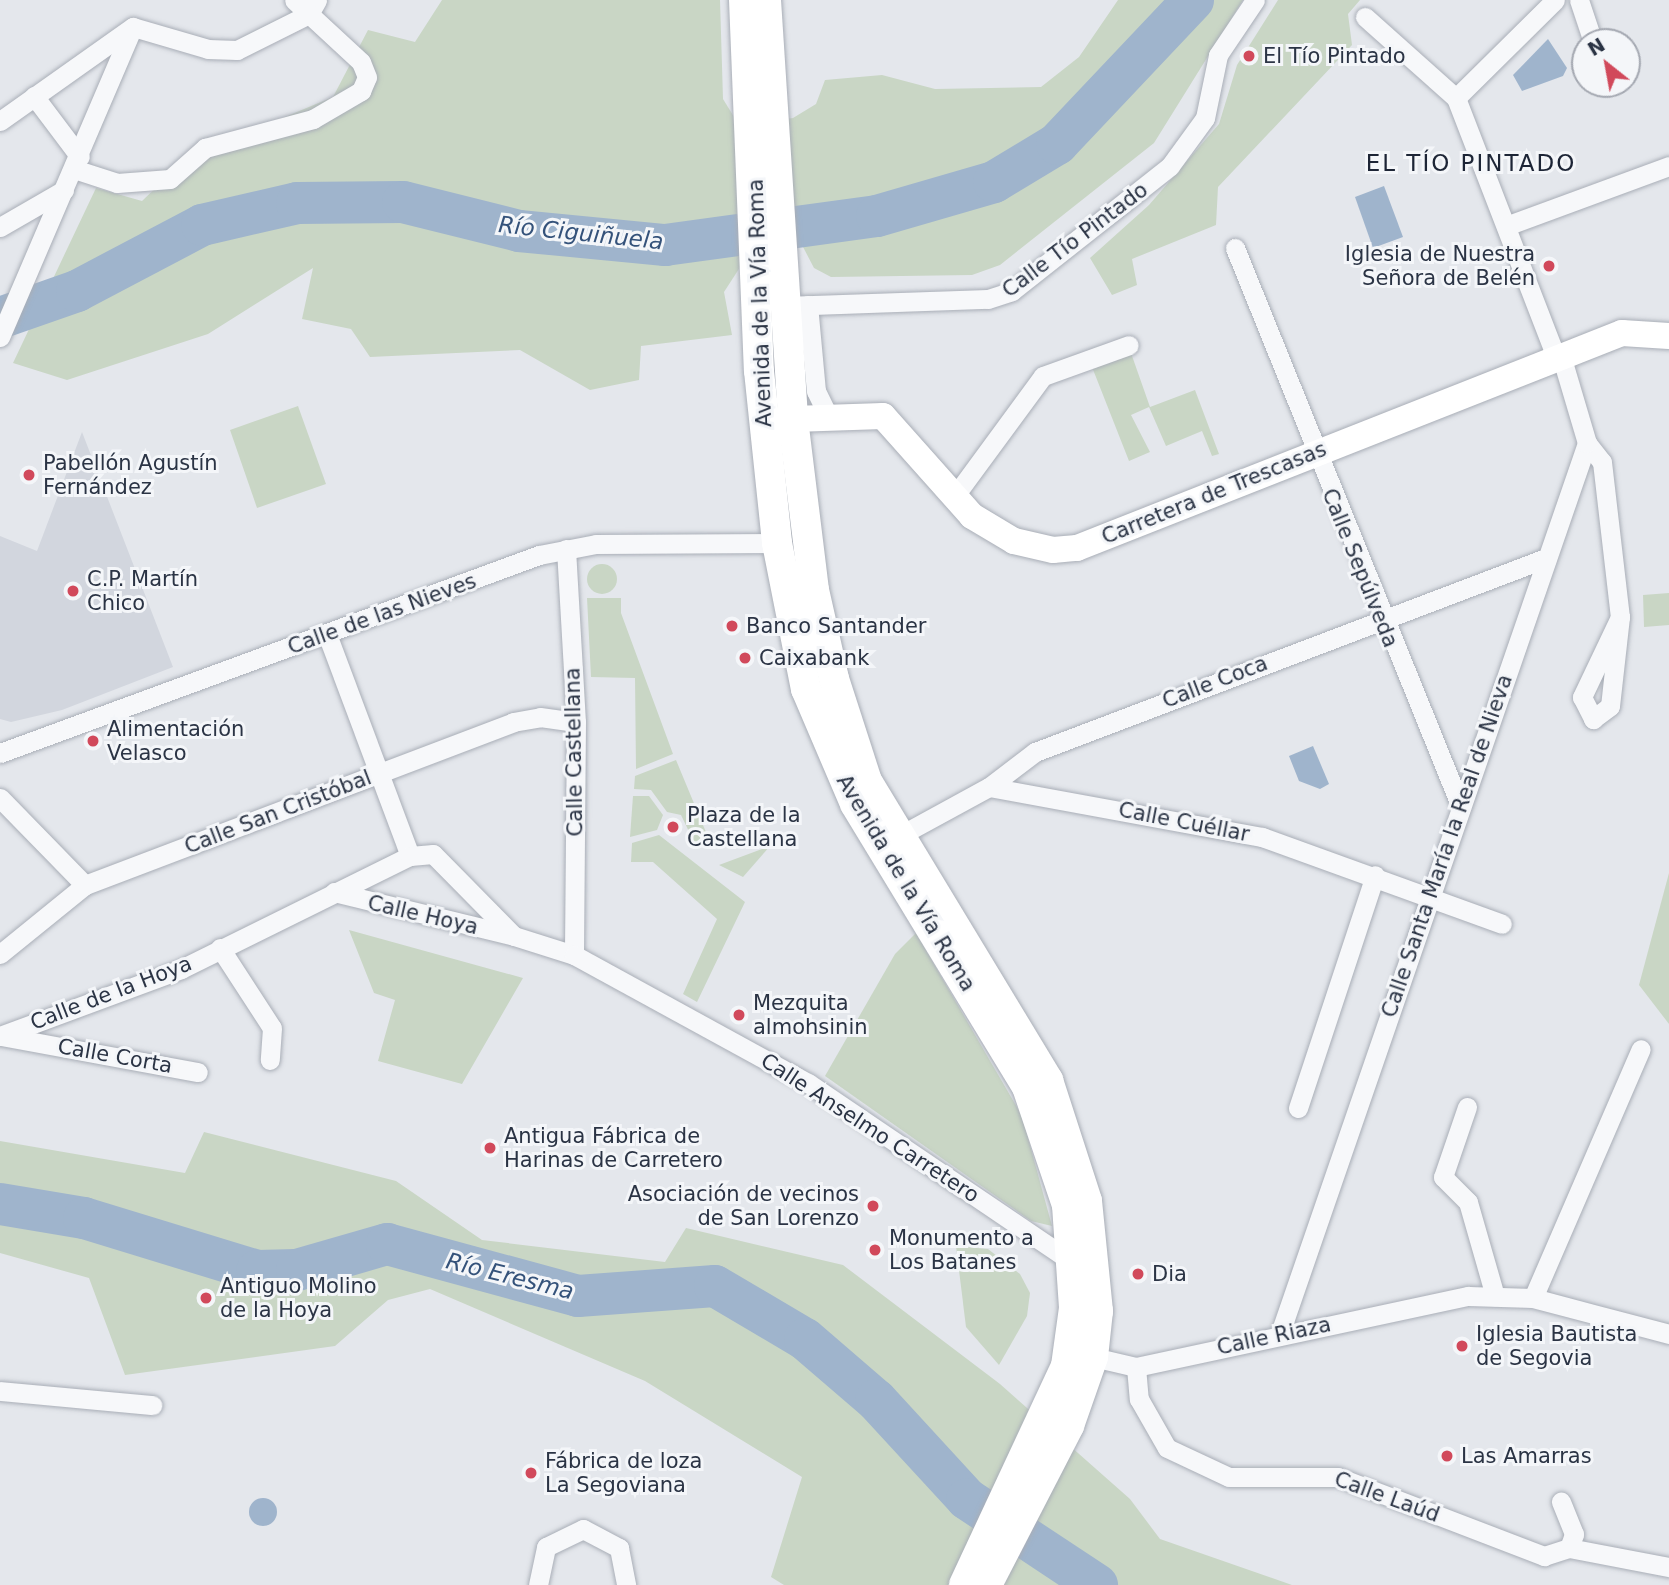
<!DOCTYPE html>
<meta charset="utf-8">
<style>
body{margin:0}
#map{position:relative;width:1669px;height:1585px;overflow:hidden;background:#e4e7ec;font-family:"DejaVu Sans",sans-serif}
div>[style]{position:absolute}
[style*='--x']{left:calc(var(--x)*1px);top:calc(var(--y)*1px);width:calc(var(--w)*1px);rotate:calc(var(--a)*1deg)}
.built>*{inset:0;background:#d2d6de}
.green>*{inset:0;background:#c9d6c5}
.round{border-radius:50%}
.water>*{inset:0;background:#9fb4cc}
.river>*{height:42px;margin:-21px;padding:0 21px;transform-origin:21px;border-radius:21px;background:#9fb4cc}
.roads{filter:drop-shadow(0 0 2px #a9aeb7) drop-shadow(0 0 2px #a9aeb7)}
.street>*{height:19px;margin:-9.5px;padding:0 9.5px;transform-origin:9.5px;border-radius:9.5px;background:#f7f8fa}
.secondary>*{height:26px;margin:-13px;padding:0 13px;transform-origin:13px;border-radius:13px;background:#fff}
.primary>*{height:30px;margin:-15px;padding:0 15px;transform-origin:15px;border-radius:15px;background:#fff}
.dots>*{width:19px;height:19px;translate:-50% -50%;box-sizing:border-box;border:4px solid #f4f6f9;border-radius:50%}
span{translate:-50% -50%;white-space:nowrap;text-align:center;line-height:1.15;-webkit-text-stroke:6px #f4f6f9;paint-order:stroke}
.poi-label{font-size:21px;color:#2b3445}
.left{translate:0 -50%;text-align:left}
.right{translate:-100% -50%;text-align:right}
.street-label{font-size:21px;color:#2b3445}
.neighbourhood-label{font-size:23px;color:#1d2536;letter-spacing:2px}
.water-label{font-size:23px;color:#34527a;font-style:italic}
.north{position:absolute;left:1571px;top:28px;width:70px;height:70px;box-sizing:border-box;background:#f4f6f9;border:2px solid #a4a8b1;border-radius:50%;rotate:329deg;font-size:19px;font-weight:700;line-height:28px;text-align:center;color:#2b3445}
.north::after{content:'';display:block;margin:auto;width:24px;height:32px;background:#d1495b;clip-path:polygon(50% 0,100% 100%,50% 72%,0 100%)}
</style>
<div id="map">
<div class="built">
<div style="clip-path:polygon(82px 432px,173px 667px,62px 710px,11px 722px,0 719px,0 536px,37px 551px)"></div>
</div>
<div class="green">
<div style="clip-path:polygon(442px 0,720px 0,723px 99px,739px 125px,793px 118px,816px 104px,825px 80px,882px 75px,935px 89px,1041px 87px,1079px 57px,1118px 0,1243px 0,1154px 143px,1000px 265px,972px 275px,831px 277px,814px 268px,802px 245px,748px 255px,724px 292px,732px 335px,641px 346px,639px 380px,590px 390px,520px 350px,370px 357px,351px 329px,302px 319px,313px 268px,208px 334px,67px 380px,13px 363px,96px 188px,142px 201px,168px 176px,222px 143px,333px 97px,368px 30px,415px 42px)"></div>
<div style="clip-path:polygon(1278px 0,1360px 0,1348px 14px,1352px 45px,1218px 187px,1216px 225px,1132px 259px,1137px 285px,1112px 295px,1090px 258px,1149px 205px,1219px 124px,1237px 65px)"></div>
<div style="clip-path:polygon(1131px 353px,1150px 407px,1195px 390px,1219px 454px,1212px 456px,1202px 431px,1166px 446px,1149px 407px,1131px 415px,1150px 452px,1129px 461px,1092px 367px)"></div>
<div style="clip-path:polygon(298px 406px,326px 484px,257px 508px,230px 430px)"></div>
<div class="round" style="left:587px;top:564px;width:30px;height:30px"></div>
<div style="clip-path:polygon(1669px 593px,1669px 625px,1644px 627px,1643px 595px)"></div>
<div style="clip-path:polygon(587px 598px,621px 598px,621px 613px,673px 754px,636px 769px,635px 678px,591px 677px)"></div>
<div style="clip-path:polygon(676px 760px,708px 837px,696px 846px,681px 815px,667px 812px,651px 790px,634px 789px,635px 776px)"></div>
<div style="clip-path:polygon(633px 796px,649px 796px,663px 815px,657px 830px,630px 837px)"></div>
<div style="clip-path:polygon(659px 835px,745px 902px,697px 1002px,683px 994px,717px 919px,653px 862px,631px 862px,632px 843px)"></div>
<div style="clip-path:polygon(770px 846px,743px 877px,719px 865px)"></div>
<div style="clip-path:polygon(1669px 873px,1669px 1024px,1639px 985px)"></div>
<div style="clip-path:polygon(349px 930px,523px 978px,462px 1084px,378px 1061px,395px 1000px,374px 993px)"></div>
<div style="clip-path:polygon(916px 933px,1022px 1116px,1052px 1226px,1031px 1221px,825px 1076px,895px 954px)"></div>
<div style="clip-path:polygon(204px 1132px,396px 1181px,482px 1240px,665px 1262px,686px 1228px,843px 1265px,1000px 1384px,1130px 1499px,1160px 1539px,1292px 1585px,784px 1585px,771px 1577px,802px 1477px,645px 1381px,430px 1289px,388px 1300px,335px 1346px,125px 1375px,89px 1278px,0 1253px,0 1141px,185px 1173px)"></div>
<div style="clip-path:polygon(956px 1246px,988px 1249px,1020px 1274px,1030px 1293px,1027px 1316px,999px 1365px,966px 1327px)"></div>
</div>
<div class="water">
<div style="clip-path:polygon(1548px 39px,1567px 68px,1563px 76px,1522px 91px,1513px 75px)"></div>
<div style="clip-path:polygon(1384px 186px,1403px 237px,1373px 248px,1355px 197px)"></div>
<div style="clip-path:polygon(1313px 746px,1329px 784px,1320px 789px,1299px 781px,1289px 756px)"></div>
<div class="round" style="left:249px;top:1498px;width:28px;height:28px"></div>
</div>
<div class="river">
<div style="--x:0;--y:318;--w:82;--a:-19.3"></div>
<div style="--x:77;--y:291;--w:141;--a:-27.8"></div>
<div style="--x:202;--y:225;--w:98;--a:-13"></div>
<div style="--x:297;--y:203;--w:106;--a:-0.5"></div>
<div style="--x:403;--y:202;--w:120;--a:14"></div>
<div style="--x:519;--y:231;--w:147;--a:5.5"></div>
<div style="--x:665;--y:245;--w:214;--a:-7.8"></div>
<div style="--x:877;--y:216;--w:122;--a:-16.2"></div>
<div style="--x:994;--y:182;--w:74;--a:-31.1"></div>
<div style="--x:1057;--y:144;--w:198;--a:-46.6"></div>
<div style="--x:0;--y:1204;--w:85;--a:9.5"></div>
<div style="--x:84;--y:1218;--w:181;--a:17"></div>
<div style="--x:257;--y:1271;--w:40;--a:-1.4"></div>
<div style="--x:297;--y:1270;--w:94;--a:-16.1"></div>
<div style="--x:387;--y:1244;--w:198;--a:15.2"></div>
<div style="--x:578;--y:1296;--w:137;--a:-4.2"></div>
<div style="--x:715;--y:1286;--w:104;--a:30.5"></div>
<div style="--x:805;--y:1339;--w:94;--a:40.7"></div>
<div style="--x:876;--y:1400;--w:134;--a:47.4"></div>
<div style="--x:967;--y:1499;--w:156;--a:33.5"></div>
</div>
<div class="roads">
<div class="street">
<div style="--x:1579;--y:0;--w:44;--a:71.6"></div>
<div style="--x:1365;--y:17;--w:122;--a:41.7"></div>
<div style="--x:1456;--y:98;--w:278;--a:68.9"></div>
<div style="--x:133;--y:27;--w:78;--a:16.3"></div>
<div style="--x:208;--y:49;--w:29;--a:2"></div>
<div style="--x:237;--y:50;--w:80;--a:-26.6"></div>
<div style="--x:309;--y:14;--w:16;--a:-60"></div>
<div style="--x:34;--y:96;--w:76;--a:53"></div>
<div style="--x:1456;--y:98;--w:139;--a:-44.7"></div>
<div style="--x:0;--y:121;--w:163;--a:-35.3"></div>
<div style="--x:74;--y:169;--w:45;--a:18"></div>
<div style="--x:117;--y:183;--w:53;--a:-4.3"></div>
<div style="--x:170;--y:179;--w:47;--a:-41.5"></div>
<div style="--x:205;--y:148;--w:112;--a:-15"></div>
<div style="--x:313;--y:119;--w:56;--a:-30.3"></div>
<div style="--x:361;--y:91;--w:15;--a:-67"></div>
<div style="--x:367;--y:77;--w:16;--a:-112"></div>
<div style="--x:361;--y:62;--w:91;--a:-137.2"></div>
<div style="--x:1506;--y:226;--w:174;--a:-20.2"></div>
<div style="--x:0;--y:227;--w:74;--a:-30"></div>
<div style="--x:1235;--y:248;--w:603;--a:67.99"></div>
<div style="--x:808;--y:305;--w:86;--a:84.7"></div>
<div style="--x:816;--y:391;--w:28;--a:64"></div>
<div style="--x:784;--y:306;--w:204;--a:-2"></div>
<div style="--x:988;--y:299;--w:25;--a:-18"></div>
<div style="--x:1012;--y:291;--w:201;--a:-38.3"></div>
<div style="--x:1170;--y:166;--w:59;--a:-53.9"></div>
<div style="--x:1205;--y:118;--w:64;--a:-78.3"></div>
<div style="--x:1218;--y:55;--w:66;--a:-56.1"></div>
<div style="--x:0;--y:337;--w:337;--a:-66.8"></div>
<div style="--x:1587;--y:443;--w:24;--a:52"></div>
<div style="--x:1602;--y:462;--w:156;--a:83.4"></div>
<div style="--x:1620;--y:617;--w:89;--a:115.4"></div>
<div style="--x:1582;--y:697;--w:25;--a:63"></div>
<div style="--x:1593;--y:719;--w:21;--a:-37"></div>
<div style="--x:1610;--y:706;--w:90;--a:-83.6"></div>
<div style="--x:954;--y:497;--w:150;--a:-53.7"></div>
<div style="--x:1043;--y:376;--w:91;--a:-19.8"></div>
<div style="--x:566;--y:549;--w:173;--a:86.7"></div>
<div style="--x:576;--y:722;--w:233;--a:90.5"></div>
<div style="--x:327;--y:634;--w:237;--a:69.5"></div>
<div style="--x:0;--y:753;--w:574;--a:-20.17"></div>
<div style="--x:539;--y:555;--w:58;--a:-10.9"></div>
<div style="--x:596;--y:544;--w:181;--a:-0.3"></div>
<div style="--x:989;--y:787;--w:278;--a:10.4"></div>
<div style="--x:1262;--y:837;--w:255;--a:19.9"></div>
<div style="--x:0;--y:798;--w:122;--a:45.7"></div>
<div style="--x:899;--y:836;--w:102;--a:-28.6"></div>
<div style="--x:989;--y:787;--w:58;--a:-37.3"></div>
<div style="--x:1035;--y:752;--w:547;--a:-20.79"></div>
<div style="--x:334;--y:892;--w:185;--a:13.7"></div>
<div style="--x:220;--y:948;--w:95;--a:57"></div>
<div style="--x:272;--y:1028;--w:32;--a:94"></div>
<div style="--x:0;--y:954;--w:109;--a:-39.1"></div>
<div style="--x:85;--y:885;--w:458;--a:-20.8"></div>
<div style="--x:513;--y:722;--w:27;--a:-10"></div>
<div style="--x:540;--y:717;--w:36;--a:8"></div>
<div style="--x:0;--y:1036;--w:193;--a:-20.3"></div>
<div style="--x:181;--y:969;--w:255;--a:-26.3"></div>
<div style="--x:410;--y:856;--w:23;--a:-5"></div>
<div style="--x:433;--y:854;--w:115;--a:45.4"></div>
<div style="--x:514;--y:936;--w:63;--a:17.6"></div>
<div style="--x:574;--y:955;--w:267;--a:28.7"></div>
<div style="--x:808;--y:1083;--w:321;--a:34.1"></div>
<div style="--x:1;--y:1036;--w:200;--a:10.4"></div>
<div style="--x:1467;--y:1107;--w:74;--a:108.9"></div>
<div style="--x:1443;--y:1177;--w:35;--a:45"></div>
<div style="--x:1468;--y:1202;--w:98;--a:74"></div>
<div style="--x:1298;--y:1108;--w:245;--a:-71.7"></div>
<div style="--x:1533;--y:1298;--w:271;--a:-66.6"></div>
<div style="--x:1279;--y:1336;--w:945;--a:-70.97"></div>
<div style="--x:1587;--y:443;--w:92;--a:-106.5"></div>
<div style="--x:1093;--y:1357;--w:44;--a:13.1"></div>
<div style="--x:1136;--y:1367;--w:340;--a:-12.1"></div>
<div style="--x:1468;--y:1296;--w:65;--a:1.8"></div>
<div style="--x:1533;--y:1298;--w:141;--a:14.8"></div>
<div style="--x:1136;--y:1367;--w:32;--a:85"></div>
<div style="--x:1139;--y:1399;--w:56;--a:60.3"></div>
<div style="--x:1167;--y:1448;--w:68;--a:25.1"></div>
<div style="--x:1229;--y:1477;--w:109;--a:0"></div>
<div style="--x:1338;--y:1477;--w:221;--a:21"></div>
<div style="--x:1544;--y:1556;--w:26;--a:-18"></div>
<div style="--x:1569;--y:1548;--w:15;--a:-70"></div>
<div style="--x:1574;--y:1534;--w:35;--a:-112"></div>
<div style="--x:0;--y:1391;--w:153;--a:5.3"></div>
<div style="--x:1569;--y:1548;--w:102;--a:10.8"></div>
<div style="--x:538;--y:1585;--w:39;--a:-78"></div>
<div style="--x:546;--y:1547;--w:41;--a:-25.9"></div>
<div style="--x:583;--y:1529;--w:41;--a:27.8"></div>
<div style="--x:619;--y:1548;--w:38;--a:79"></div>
</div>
<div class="secondary">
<div style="--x:793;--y:419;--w:90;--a:-1.9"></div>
<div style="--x:883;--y:416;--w:134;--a:48.3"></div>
<div style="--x:972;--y:516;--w:49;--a:30.8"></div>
<div style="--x:1014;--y:541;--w:40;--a:13"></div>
<div style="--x:1053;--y:550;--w:24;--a:-5"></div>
<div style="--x:1077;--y:548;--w:586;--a:-21.53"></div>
<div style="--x:1622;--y:333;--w:47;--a:3.7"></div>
</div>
<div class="primary">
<div style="--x:744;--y:0;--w:371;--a:87.7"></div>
<div style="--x:759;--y:371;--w:173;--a:84"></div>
<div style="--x:777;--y:543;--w:149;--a:78.8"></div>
<div style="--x:806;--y:689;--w:125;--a:66.9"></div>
<div style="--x:855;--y:804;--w:331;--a:58.7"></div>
<div style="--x:1027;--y:1087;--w:125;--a:71.3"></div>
<div style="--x:1067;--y:1205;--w:103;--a:86.1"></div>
<div style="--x:1074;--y:1308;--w:59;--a:97.9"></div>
<div style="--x:1066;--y:1366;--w:242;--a:115"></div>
<div style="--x:766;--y:0;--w:420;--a:86.3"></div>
<div style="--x:793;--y:419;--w:172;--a:83"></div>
<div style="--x:814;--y:590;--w:91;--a:77.3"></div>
<div style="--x:834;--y:679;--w:107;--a:72.1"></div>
<div style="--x:867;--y:781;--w:350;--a:58.8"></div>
<div style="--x:1048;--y:1080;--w:127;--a:72.1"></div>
<div style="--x:1087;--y:1201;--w:111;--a:84.3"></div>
<div style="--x:1098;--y:1311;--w:46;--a:96.2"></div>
<div style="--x:1093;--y:1357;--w:73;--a:109.2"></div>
<div style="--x:1069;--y:1426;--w:179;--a:117.3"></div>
</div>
</div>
<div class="dots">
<div style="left:1249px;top:56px;background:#d1495b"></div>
<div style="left:1549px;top:266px;background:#d1495b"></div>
<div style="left:29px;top:475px;background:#d1495b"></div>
<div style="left:73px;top:591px;background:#d1495b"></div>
<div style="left:732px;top:626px;background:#d1495b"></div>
<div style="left:745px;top:658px;background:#d1495b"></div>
<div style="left:93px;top:741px;background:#d1495b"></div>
<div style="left:673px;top:827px;background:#d1495b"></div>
<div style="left:739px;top:1015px;background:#d1495b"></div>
<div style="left:490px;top:1148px;background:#d1495b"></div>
<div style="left:873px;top:1206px;background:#d1495b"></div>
<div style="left:875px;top:1250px;background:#d1495b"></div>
<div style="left:1138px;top:1274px;background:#d1495b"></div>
<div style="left:206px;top:1298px;background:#d1495b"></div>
<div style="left:1462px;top:1346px;background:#d1495b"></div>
<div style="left:1447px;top:1456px;background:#d1495b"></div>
<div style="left:531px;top:1473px;background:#d1495b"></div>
</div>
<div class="poi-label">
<span class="left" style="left:1263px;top:56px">El Tío Pintado</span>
<span class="right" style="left:1535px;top:266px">Iglesia de Nuestra<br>Señora de Belén</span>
<span class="left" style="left:43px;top:475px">Pabellón Agustín<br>Fernández</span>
<span class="left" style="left:87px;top:591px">C.P. Martín<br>Chico</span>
<span class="left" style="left:746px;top:626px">Banco Santander</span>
<span class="left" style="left:759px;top:658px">Caixabank</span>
<span class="left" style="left:107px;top:741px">Alimentación<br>Velasco</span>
<span class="left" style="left:687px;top:827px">Plaza de la<br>Castellana</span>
<span class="left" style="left:753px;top:1015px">Mezquita<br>almohsinin</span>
<span class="left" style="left:504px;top:1148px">Antigua Fábrica de<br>Harinas de Carretero</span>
<span class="right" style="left:859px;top:1206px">Asociación de vecinos<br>de San Lorenzo</span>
<span class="left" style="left:889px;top:1250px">Monumento a<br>Los Batanes</span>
<span class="left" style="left:1152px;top:1274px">Dia</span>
<span class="left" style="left:220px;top:1298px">Antiguo Molino<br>de la Hoya</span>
<span class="left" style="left:1476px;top:1346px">Iglesia Bautista<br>de Segovia</span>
<span class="left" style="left:1461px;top:1456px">Las Amarras</span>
<span class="left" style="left:545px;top:1473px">Fábrica de loza<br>La Segoviana</span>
</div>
<div class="street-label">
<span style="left:1075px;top:240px;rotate:-37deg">Calle Tío Pintado</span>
<span style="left:760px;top:303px;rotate:-92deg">Avenida de la Vía Roma</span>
<span style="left:1214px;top:493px;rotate:-22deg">Carretera de Trescasas</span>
<span style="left:1360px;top:568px;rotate:68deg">Calle Sepúlveda</span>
<span style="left:382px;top:614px;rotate:-20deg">Calle de las Nieves</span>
<span style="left:1215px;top:682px;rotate:-21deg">Calle Coca</span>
<span style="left:574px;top:752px;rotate:-91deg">Calle Castellana</span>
<span style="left:278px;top:812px;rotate:-21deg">Calle San Cristóbal</span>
<span style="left:1184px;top:822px;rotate:11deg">Calle Cuéllar</span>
<span style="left:1447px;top:846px;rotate:-71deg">Calle Santa María la Real de Nieva</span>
<span style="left:906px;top:883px;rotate:59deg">Avenida de la Vía Roma</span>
<span style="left:423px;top:915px;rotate:13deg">Calle Hoya</span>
<span style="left:111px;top:993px;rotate:-21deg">Calle de la Hoya</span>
<span style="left:115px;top:1056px;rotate:10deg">Calle Corta</span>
<span style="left:870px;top:1128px;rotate:33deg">Calle Anselmo Carretero</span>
<span style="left:1274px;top:1336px;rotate:-12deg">Calle Riaza</span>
<span style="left:1387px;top:1497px;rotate:20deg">Calle Laúd</span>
</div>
<div class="neighbourhood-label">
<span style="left:1471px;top:163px">EL TÍO PINTADO</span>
</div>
<div class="water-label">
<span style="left:581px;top:233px;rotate:6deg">Río Ciguiñuela</span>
<span style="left:510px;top:1276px;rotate:14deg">Río Eresma</span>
</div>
<div class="north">N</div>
</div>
